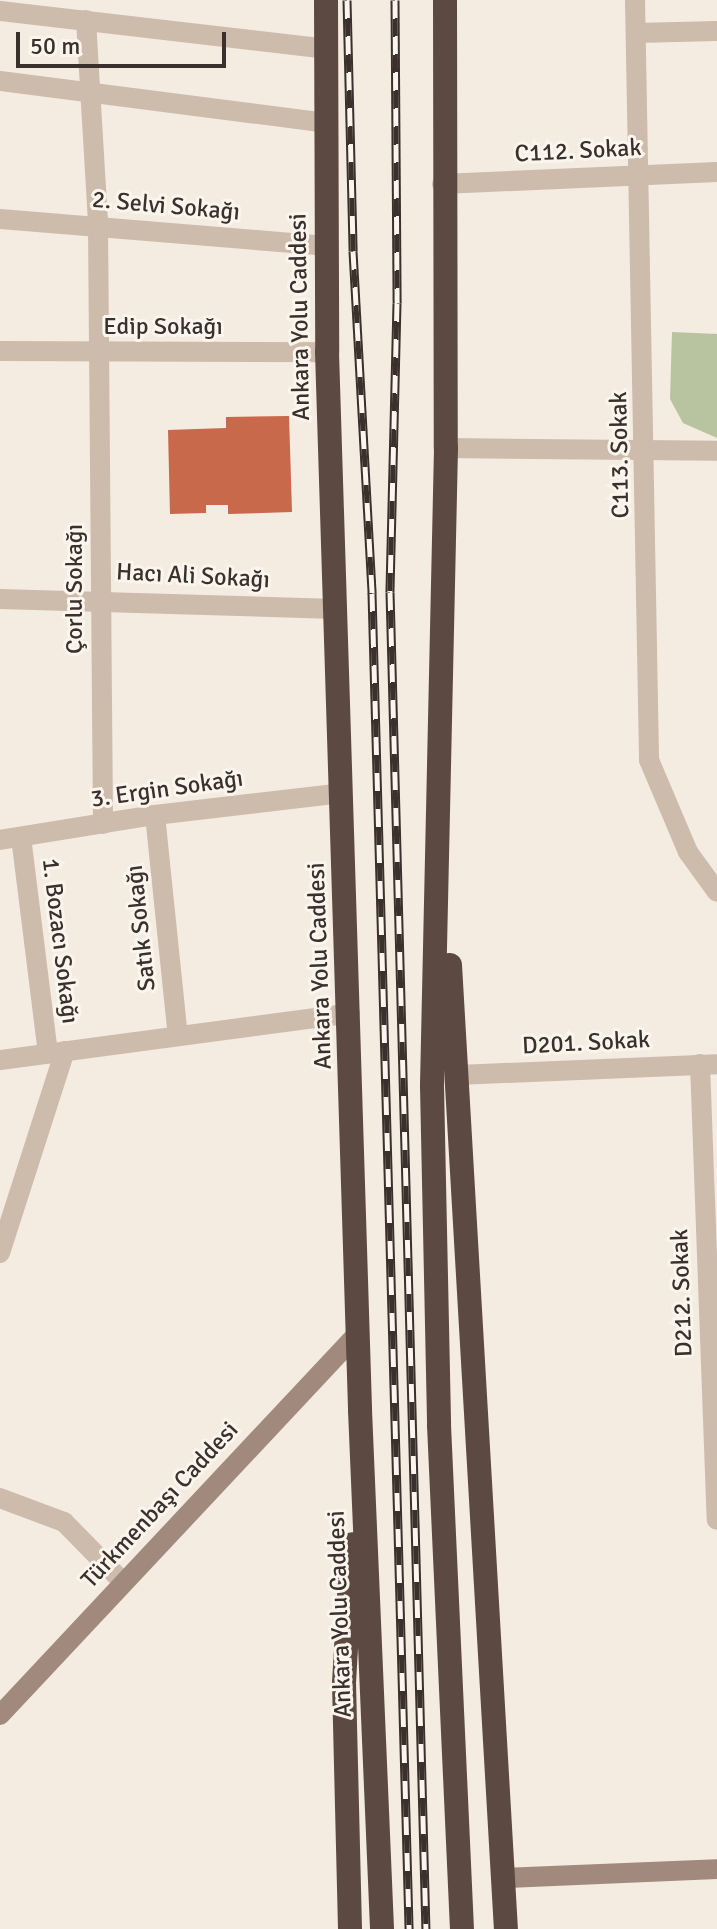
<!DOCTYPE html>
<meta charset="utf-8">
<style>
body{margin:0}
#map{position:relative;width:717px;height:1929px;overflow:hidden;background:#f4ebe1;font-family:Signika,sans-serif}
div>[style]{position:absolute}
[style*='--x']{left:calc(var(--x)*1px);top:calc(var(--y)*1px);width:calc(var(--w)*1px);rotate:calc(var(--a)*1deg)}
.green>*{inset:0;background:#b8c4a0}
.building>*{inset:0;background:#c8694b}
.street>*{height:20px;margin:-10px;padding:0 10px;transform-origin:10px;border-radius:10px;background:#cdbbac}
.secondary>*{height:20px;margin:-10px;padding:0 10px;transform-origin:10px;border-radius:10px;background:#a18a7d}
.highway>*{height:24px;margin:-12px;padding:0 12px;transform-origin:12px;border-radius:12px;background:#5c4a42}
.rail>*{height:9px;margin-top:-4.5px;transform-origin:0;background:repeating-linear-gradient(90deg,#fbf5ee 0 18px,#3b302b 0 36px);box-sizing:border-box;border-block:2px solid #3b302b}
span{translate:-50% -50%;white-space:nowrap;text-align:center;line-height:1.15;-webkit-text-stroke:6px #fbf5ee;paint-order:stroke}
.street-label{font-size:24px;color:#3b302b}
.scale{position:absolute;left:16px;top:32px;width:210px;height:36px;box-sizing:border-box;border:4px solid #3b302b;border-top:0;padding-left:10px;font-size:24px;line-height:28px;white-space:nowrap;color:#3b302b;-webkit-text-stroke:6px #fbf5ee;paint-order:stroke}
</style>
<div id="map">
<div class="green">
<div style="clip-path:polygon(672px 332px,717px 334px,717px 438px,683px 423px,670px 399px)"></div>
</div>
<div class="building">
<div style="clip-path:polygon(289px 416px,292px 512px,228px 514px,228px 505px,206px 505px,206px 513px,170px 514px,168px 430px,226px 428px,226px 417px)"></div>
</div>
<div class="street">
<div style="--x:635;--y:0;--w:760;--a:88.94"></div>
<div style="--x:649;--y:760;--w:100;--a:67"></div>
<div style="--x:688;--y:852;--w:49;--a:54.1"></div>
<div style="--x:0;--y:11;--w:328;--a:6.6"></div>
<div style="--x:86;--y:20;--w:205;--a:86.6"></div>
<div style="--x:98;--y:225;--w:599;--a:89.52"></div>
<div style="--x:636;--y:33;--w:81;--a:-1.4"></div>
<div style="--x:0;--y:81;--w:329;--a:7.3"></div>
<div style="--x:442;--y:184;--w:275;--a:-2.5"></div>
<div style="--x:0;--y:219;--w:328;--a:4.7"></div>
<div style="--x:0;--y:351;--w:327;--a:0.2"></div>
<div style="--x:446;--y:448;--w:271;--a:0.6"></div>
<div style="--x:0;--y:599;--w:336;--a:1.7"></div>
<div style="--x:155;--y:815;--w:222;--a:84.1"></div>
<div style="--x:21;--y:837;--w:218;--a:82.9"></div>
<div style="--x:0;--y:840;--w:157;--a:-9.2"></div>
<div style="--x:155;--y:815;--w:188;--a:-6.7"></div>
<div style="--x:0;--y:1060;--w:353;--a:-7.6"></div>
<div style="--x:700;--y:1064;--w:456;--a:87.9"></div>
<div style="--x:458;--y:1075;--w:259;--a:-2.4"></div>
<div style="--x:0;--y:1253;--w:212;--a:-72.2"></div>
<div style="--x:0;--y:1498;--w:68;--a:20.6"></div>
<div style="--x:64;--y:1522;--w:84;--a:45.5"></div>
</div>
<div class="secondary">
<div style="--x:0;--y:1715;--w:525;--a:-46.85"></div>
<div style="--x:505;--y:1878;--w:212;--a:-2.4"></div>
</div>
<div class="highway">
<div style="--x:326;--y:0;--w:352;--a:89.8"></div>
<div style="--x:327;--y:352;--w:1059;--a:88.21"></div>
<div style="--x:360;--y:1410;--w:519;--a:87.57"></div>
<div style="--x:445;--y:0;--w:448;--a:89.9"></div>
<div style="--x:446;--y:448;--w:638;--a:91.26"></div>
<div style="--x:432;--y:1086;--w:339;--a:88.8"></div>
<div style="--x:439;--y:1425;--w:505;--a:87.39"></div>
<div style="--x:450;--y:965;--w:966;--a:86.68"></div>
<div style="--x:350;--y:1929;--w:246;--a:-91.4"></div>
<div style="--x:344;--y:1683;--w:139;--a:-86.7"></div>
</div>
<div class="rail">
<div style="--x:347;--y:0;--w:251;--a:88.6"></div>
<div style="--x:353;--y:251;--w:343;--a:86.8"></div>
<div style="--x:372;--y:593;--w:1337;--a:88.41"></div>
<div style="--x:395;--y:0;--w:303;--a:89.6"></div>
<div style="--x:397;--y:303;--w:289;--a:91.4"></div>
<div style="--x:390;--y:592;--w:1337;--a:88.46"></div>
</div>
<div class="street-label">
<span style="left:578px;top:151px;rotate:-3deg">C112. Sokak</span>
<span style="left:166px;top:206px;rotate:5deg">2. Selvi Sokağı</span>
<span style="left:300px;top:317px;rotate:-91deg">Ankara Yolu Caddesi</span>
<span style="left:163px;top:327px">Edip Sokağı</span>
<span style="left:620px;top:455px;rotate:-91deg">C113. Sokak</span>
<span style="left:193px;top:576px;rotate:3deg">Hacı Ali Sokağı</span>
<span style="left:75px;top:589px;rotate:-90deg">Çorlu Sokağı</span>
<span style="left:167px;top:789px;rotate:-8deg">3. Ergin Sokağı</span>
<span style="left:141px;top:928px;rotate:-96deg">Satık Sokağı</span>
<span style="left:60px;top:941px;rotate:83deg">1. Bozacı Sokağı</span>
<span style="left:320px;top:966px;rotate:-92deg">Ankara Yolu Caddesi</span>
<span style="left:586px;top:1043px;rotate:-3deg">D201. Sokak</span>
<span style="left:682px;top:1293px;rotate:-92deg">D212. Sokak</span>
<span style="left:160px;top:1505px;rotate:-47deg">Türkmenbaşı Caddesi</span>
<span style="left:340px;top:1614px;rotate:-92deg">Ankara Yolu Caddesi</span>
</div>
<div class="scale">50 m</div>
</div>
